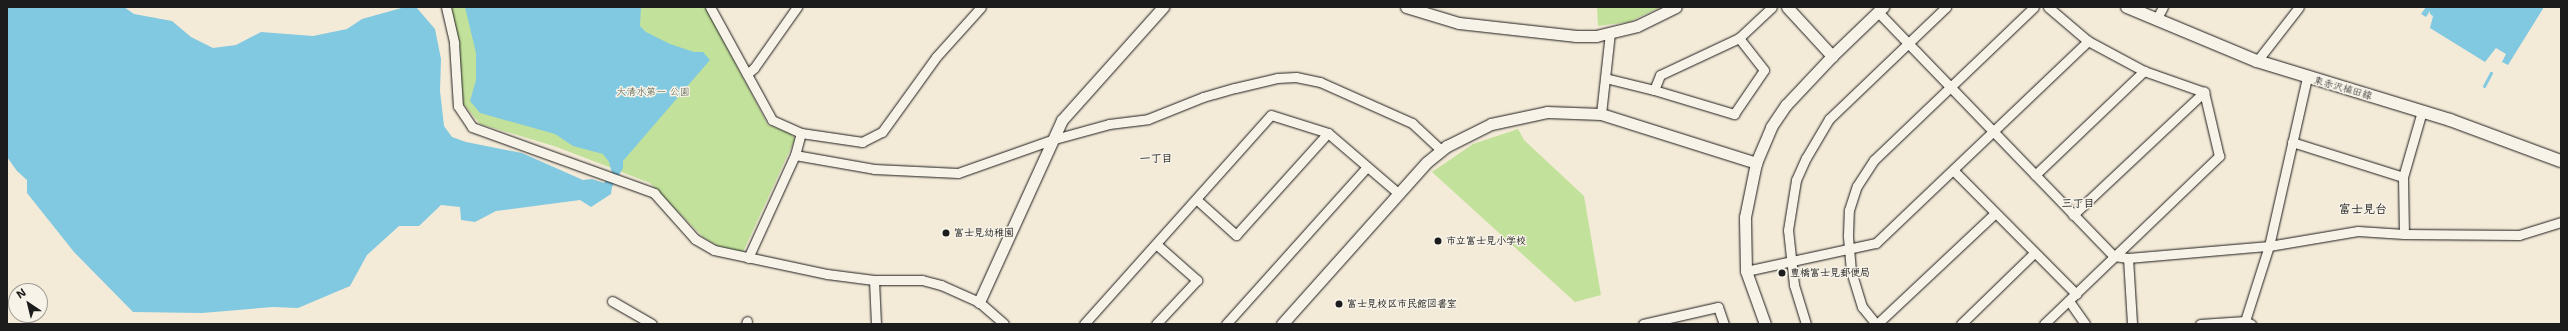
<!DOCTYPE html>
<meta charset="utf-8">
<style>
body{margin:0}
#map{position:relative;width:2568px;height:331px;overflow:hidden;background:#f4ead8;font-family:"Shantell Sans","Klee One",sans-serif}
div>[style]{position:absolute}
[style*='--x']{left:calc(var(--x)*1px);top:calc(var(--y)*1px);width:calc(var(--w)*1px);rotate:calc(var(--a)*1deg)}
.green>*{inset:0;background:#c2e19a}
.water>*{inset:0;background:#81c9e1}
.stream>*{height:3px;margin:-1.5px;padding:0 1.5px;transform-origin:1.5px;border-radius:1.5px;background:#81c9e1}
.roads{filter:drop-shadow(0 0 1px #1c1c1c) drop-shadow(0 0 1px #1c1c1c)}
.minor>*{height:9px;margin:-4.5px;padding:0 4.5px;transform-origin:4.5px;border-radius:4.5px;background:#f7f3e8}
.tertiary>*{height:11px;margin:-5.5px;padding:0 5.5px;transform-origin:5.5px;border-radius:5.5px;background:#f7f3e8}
.secondary>*{height:12px;margin:-6px;padding:0 6px;transform-origin:6px;border-radius:6px;background:#f7f3e8}
.dots>*{width:11px;height:11px;translate:-50% -50%;box-sizing:border-box;border:2px solid #f7f3e8;border-radius:50%}
span{translate:-50% -50%;white-space:nowrap;text-align:center;line-height:1.15;-webkit-text-stroke:3px #f7f3e8;paint-order:stroke}
.street-label{font-size:10px;color:#1c1c1c}
.park-label{font-size:10px;color:#4e5742}
.poi-label{font-size:10px;color:#1c1c1c;font-weight:700}
.left{translate:0 -50%;text-align:left}
.neighbourhood-label{font-size:11px;color:#1c1c1c;font-weight:700}
.quarter-label{font-size:12px;color:#1c1c1c;font-weight:700}
.frame{position:absolute;inset:0;border:8px solid #1c1c1c;pointer-events:none}
.north{position:absolute;left:8px;top:283px;width:40px;height:40px;box-sizing:border-box;background:#f7f3e8;border:1px solid #9f9d96;border-radius:50%;rotate:325deg;font-size:11px;font-weight:700;line-height:16px;text-align:center;color:#1c1c1c}
.north::after{content:'';display:block;margin:auto;width:14px;height:18px;background:#1c1c1c;clip-path:polygon(50% 0,100% 100%,50% 72%,0 100%)}
</style>
<div id="map">
<div class="green">
<div style="clip-path:polygon(450px 7px,705px 7px,768px 125px,790px 133px,795px 139px,743px 252px,718px 246px,703px 237px,650px 183px,557px 147px,480px 124px,462px 102px,459px 47px)"></div>
<div style="clip-path:polygon(1597px 7px,1661px 7px,1629px 22px,1598px 26px)"></div>
<div style="clip-path:polygon(1518px 129px,1524px 140px,1584px 196px,1601px 295px,1575px 302px,1432px 172px,1473px 144px)"></div>
</div>
<div class="water">
<div style="clip-path:polygon(7px 7px,124px 7px,134px 14px,172px 21px,191px 37px,213px 48px,236px 45px,261px 32px,313px 36px,347px 29px,362px 19px,405px 7px,416px 7px,435px 29px,441px 59px,440px 91px,444px 126px,452px 137px,466px 142px,522px 153px,583px 180px,592px 179px,604px 183px,612px 173px,609px 162px,603px 154px,573px 146px,555px 134px,480px 113px,470px 101px,476px 80px,476px 53px,465px 7px,641px 7px,640px 26px,646px 32px,670px 44px,694px 52px,703px 52px,710px 60px,623px 161px,623px 168px,612px 187px,611px 194px,591px 207px,580px 200px,496px 211px,475px 222px,461px 220px,460px 207px,441px 205px,419px 226px,399px 226px,367px 255px,350px 286px,298px 308px,273px 307px,202px 313px,133px 312px,74px 252px,27px 193px,27px 180px,17px 171px,7px 157px)"></div>
<div style="clip-path:polygon(2426px 7px,2544px 7px,2508px 65px,2502px 62px,2506px 54px,2496px 48px,2485px 62px,2430px 28px,2433px 16px,2430px 14px,2430px 11px,2426px 17px,2421px 14px)"></div>
</div>
<div class="stream">
<div style="--x:2484;--y:86;--w:15;--a:-62"></div>
</div>
<div class="roads">
<div class="minor">
<div style="--x:446;--y:7;--w:37;--a:77"></div>
<div style="--x:454;--y:43;--w:63;--a:86.4"></div>
<div style="--x:458;--y:106;--w:25;--a:56"></div>
<div style="--x:472;--y:127;--w:194;--a:19.9"></div>
<div style="--x:654;--y:193;--w:62;--a:48.3"></div>
<div style="--x:695;--y:239;--w:22;--a:30"></div>
<div style="--x:714;--y:250;--w:116;--a:12"></div>
<div style="--x:827;--y:274;--w:47;--a:7.3"></div>
<div style="--x:874;--y:280;--w:48;--a:0"></div>
<div style="--x:922;--y:280;--w:20;--a:15"></div>
<div style="--x:941;--y:285;--w:42;--a:24.1"></div>
<div style="--x:979;--y:302;--w:33;--a:41"></div>
<div style="--x:710;--y:7;--w:129;--a:61.2"></div>
<div style="--x:772;--y:120;--w:32;--a:24"></div>
<div style="--x:801;--y:133;--w:62;--a:8.4"></div>
<div style="--x:862;--y:142;--w:22;--a:-27"></div>
<div style="--x:882;--y:132;--w:92;--a:-54.2"></div>
<div style="--x:936;--y:57;--w:67;--a:-48"></div>
<div style="--x:2048;--y:7;--w:52;--a:40.4"></div>
<div style="--x:2088;--y:41;--w:64;--a:28.2"></div>
<div style="--x:2144;--y:71;--w:64;--a:19.3"></div>
<div style="--x:1878;--y:12;--w:339;--a:46"></div>
<div style="--x:2114;--y:256;--w:14;--a:8"></div>
<div style="--x:2128;--y:258;--w:142;--a:-4.9"></div>
<div style="--x:2269;--y:246;--w:90;--a:-9.6"></div>
<div style="--x:2358;--y:231;--w:46;--a:3.7"></div>
<div style="--x:2404;--y:234;--w:115;--a:0.5"></div>
<div style="--x:2519;--y:235;--w:44;--a:-17.2"></div>
<div style="--x:2156;--y:20;--w:15;--a:-62"></div>
<div style="--x:2257;--y:61;--w:68;--a:-52.1"></div>
<div style="--x:747;--y:74;--w:9;--a:-41"></div>
<div style="--x:754;--y:68;--w:75;--a:-54.8"></div>
<div style="--x:1605;--y:78;--w:50;--a:13.8"></div>
<div style="--x:1654;--y:90;--w:84;--a:16.7"></div>
<div style="--x:1734;--y:114;--w:53;--a:-55.7"></div>
<div style="--x:1764;--y:70;--w:41;--a:-128"></div>
<div style="--x:1739;--y:38;--w:45;--a:-43.2"></div>
<div style="--x:1654;--y:90;--w:16;--a:-68"></div>
<div style="--x:1660;--y:75;--w:87;--a:-25.1"></div>
<div style="--x:1601;--y:114;--w:81;--a:-83.7"></div>
<div style="--x:2292;--y:142;--w:116;--a:17.5"></div>
<div style="--x:2403;--y:177;--w:57;--a:89"></div>
<div style="--x:795;--y:155;--w:80;--a:10"></div>
<div style="--x:874;--y:169;--w:84;--a:2.7"></div>
<div style="--x:958;--y:173;--w:99;--a:-19.5"></div>
<div style="--x:1051;--y:140;--w:60;--a:-15.4"></div>
<div style="--x:1109;--y:124;--w:39;--a:-7"></div>
<div style="--x:1148;--y:119;--w:59;--a:-21.8"></div>
<div style="--x:1203;--y:97;--w:33;--a:-16"></div>
<div style="--x:1235;--y:88;--w:43;--a:-13.4"></div>
<div style="--x:1277;--y:78;--w:19;--a:-3"></div>
<div style="--x:1296;--y:77;--w:25;--a:12"></div>
<div style="--x:1320;--y:82;--w:101;--a:24"></div>
<div style="--x:1412;--y:123;--w:40;--a:43"></div>
<div style="--x:1953;--y:170;--w:175;--a:45.2"></div>
<div style="--x:2035;--y:175;--w:151;--a:-43.7"></div>
<div style="--x:2403;--y:177;--w:69;--a:-73.9"></div>
<div style="--x:1196;--y:199;--w:54;--a:42"></div>
<div style="--x:1236;--y:235;--w:137;--a:-48"></div>
<div style="--x:2073;--y:215;--w:180;--a:-43.2"></div>
<div style="--x:1156;--y:244;--w:55;--a:41.3"></div>
<div style="--x:1197;--y:280;--w:60;--a:133"></div>
<div style="--x:748;--y:258;--w:113;--a:-65.5"></div>
<div style="--x:795;--y:155;--w:23;--a:-75"></div>
<div style="--x:2128;--y:258;--w:66;--a:86.5"></div>
<div style="--x:1746;--y:271;--w:133;--a:-12.2"></div>
<div style="--x:1876;--y:243;--w:293;--a:-43.6"></div>
<div style="--x:874;--y:280;--w:44;--a:87.4"></div>
<div style="--x:612;--y:301;--w:46;--a:29.9"></div>
<div style="--x:2069;--y:301;--w:28;--a:55"></div>
<div style="--x:2245;--y:321;--w:79;--a:-72.3"></div>
<div style="--x:2269;--y:246;--w:172;--a:-77.3"></div>
<div style="--x:746;--y:324;--w:3;--a:-72"></div>
<div style="--x:1084;--y:324;--w:280;--a:-48.2"></div>
<div style="--x:1271;--y:115;--w:60;--a:17.5"></div>
<div style="--x:1328;--y:133;--w:92;--a:40.6"></div>
<div style="--x:1226;--y:324;--w:211;--a:-48.1"></div>
<div style="--x:1643;--y:324;--w:77;--a:-12.8"></div>
<div style="--x:1718;--y:307;--w:18;--a:71"></div>
<div style="--x:1806;--y:324;--w:41;--a:-107.1"></div>
<div style="--x:1794;--y:285;--w:55;--a:-96.2"></div>
<div style="--x:1788;--y:230;--w:51;--a:-80.9"></div>
<div style="--x:1796;--y:180;--w:24;--a:-66"></div>
<div style="--x:1806;--y:158;--w:45;--a:-59.5"></div>
<div style="--x:1829;--y:119;--w:162;--a:-43.7"></div>
<div style="--x:1876;--y:324;--w:22;--a:-129"></div>
<div style="--x:1862;--y:307;--w:38;--a:-107"></div>
<div style="--x:1851;--y:271;--w:36;--a:-95"></div>
<div style="--x:1848;--y:235;--w:25;--a:-88"></div>
<div style="--x:1849;--y:210;--w:25;--a:-72"></div>
<div style="--x:1857;--y:186;--w:31;--a:-57"></div>
<div style="--x:1874;--y:160;--w:221;--a:-43.7"></div>
<div style="--x:1877;--y:324;--w:162;--a:-43.2"></div>
<div style="--x:1961;--y:324;--w:102;--a:-44.2"></div>
<div style="--x:2044;--y:324;--w:243;--a:-43.8"></div>
<div style="--x:2219;--y:156;--w:66;--a:-103.2"></div>
<div style="--x:2200;--y:324;--w:45;--a:-3.8"></div>
<div style="--x:2245;--y:321;--w:7;--a:27"></div>
</div>
<div class="tertiary">
<div style="--x:1406;--y:7;--w:55;--a:16.8"></div>
<div style="--x:1459;--y:23;--w:118;--a:6.3"></div>
<div style="--x:1576;--y:36;--w:20;--a:0"></div>
<div style="--x:1596;--y:36;--w:42;--a:-13.7"></div>
<div style="--x:1637;--y:26;--w:43;--a:-26"></div>
<div style="--x:1787;--y:7;--w:67;--a:47.4"></div>
<div style="--x:979;--y:302;--w:200;--a:-65.5"></div>
<div style="--x:1062;--y:120;--w:152;--a:-48.2"></div>
<div style="--x:1282;--y:324;--w:217;--a:-48.2"></div>
<div style="--x:1427;--y:162;--w:26;--a:-39"></div>
<div style="--x:1447;--y:146;--w:49;--a:-26.6"></div>
<div style="--x:1491;--y:124;--w:57;--a:-12.1"></div>
<div style="--x:1547;--y:112;--w:54;--a:2.1"></div>
<div style="--x:1601;--y:114;--w:163;--a:17.5"></div>
<div style="--x:1765;--y:324;--w:56;--a:-109.7"></div>
<div style="--x:1746;--y:271;--w:54;--a:-91.1"></div>
<div style="--x:1745;--y:217;--w:55;--a:-78.5"></div>
<div style="--x:1756;--y:163;--w:39;--a:-67"></div>
<div style="--x:1771;--y:127;--w:27;--a:-56"></div>
<div style="--x:1786;--y:105;--w:67;--a:-46.8"></div>
<div style="--x:1832;--y:56;--w:71;--a:-43.9"></div>
</div>
<div class="secondary">
<div style="--x:2127;--y:7;--w:141;--a:22.6"></div>
<div style="--x:2257;--y:61;--w:202;--a:17"></div>
<div style="--x:2450;--y:120;--w:118;--a:20.3"></div>
</div>
</div>
<div class="dots">
<div style="left:946px;top:233px;background:#1c1c1c"></div>
<div style="left:1438px;top:241px;background:#1c1c1c"></div>
<div style="left:1782px;top:273px;background:#1c1c1c"></div>
<div style="left:1339px;top:304px;background:#1c1c1c"></div>
</div>
<div class="street-label">
<span style="left:2343px;top:88px;rotate:16deg">東赤沢植田線</span>
</div>
<div class="park-label">
<span style="left:653px;top:92px">大清水第一 公園</span>
</div>
<div class="poi-label">
<span class="left" style="left:954px;top:233px">富士見幼稚園</span>
<span class="left" style="left:1446px;top:241px">市立富士見小学校</span>
<span class="left" style="left:1790px;top:273px">豊橋富士見郵便局</span>
<span class="left" style="left:1347px;top:304px">富士見校区市民館図書室</span>
</div>
<div class="neighbourhood-label">
<span style="left:1156px;top:159px">一丁目</span>
<span style="left:2078px;top:204px">三丁目</span>
</div>
<div class="quarter-label">
<span style="left:2363px;top:210px">富士見台</span>
</div>
<div class="frame"></div>
<div class="north">N</div>
</div>
